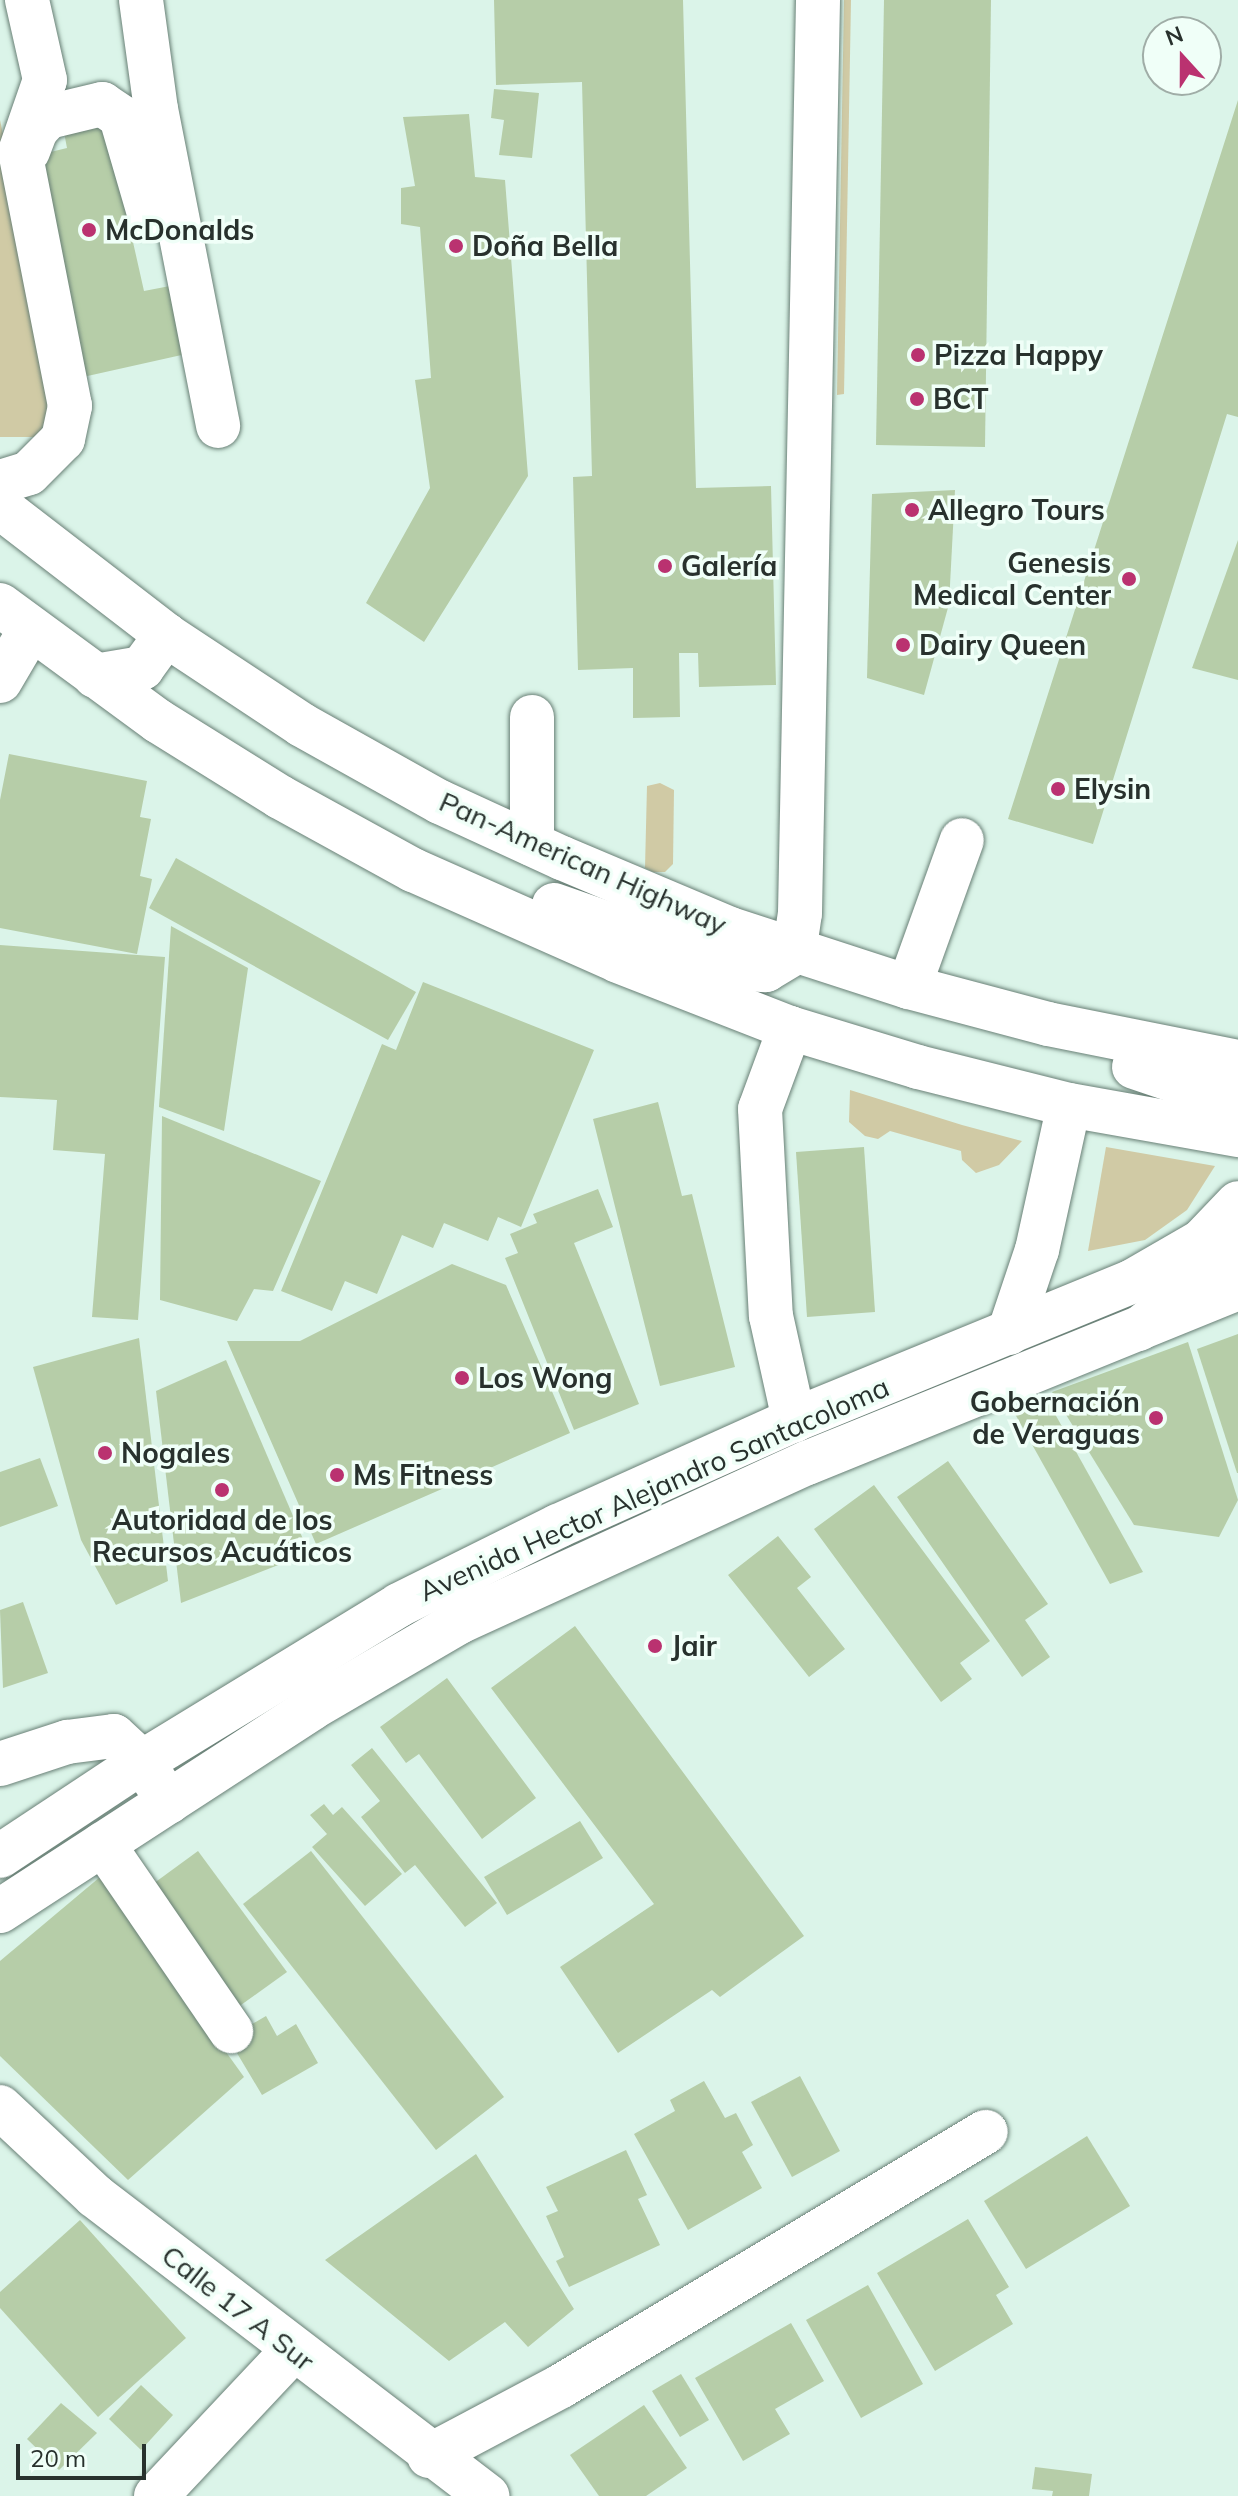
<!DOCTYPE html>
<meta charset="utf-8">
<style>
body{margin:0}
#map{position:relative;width:1238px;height:2496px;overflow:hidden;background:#dbf4e9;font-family:Mulish,sans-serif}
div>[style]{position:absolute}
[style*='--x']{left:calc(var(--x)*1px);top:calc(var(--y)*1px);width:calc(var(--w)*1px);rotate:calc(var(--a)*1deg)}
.green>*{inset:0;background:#d0caa5}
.building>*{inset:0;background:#b6cda8}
.roads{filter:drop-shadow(0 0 2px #698076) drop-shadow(0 0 2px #698076)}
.minor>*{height:44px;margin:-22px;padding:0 22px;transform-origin:22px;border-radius:22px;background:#fff}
.major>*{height:44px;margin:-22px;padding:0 22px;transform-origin:22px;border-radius:22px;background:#fff}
.highway>*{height:44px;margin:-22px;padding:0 22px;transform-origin:22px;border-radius:22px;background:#fff}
.dots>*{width:22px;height:22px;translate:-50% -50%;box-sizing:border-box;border:4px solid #f0fff8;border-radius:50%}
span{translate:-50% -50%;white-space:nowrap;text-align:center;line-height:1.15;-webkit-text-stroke:7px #f0fff8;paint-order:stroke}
.poi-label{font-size:28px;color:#28312d;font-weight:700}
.left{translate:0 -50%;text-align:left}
.right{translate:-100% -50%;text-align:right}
.street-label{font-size:28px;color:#28312d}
.north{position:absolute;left:1142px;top:16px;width:80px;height:80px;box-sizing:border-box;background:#f0fff8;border:2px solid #a0ada7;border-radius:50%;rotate:339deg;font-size:22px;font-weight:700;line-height:32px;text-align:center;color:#28312d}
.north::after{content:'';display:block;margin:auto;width:28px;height:36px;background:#ba3270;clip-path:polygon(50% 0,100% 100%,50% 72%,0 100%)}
.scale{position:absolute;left:16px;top:2444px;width:130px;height:36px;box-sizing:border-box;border:4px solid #28312d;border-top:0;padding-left:10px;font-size:24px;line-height:28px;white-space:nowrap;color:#28312d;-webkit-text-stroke:6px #f0fff8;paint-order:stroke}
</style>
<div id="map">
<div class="green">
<div style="clip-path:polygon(844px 0,851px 0,844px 394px,837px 395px)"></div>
<div style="clip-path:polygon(0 120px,56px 389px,39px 437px,0 437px)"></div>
<div style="clip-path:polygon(660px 783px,674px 790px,673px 864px,665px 872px,653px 872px,645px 868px,647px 786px)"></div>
<div style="clip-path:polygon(850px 1090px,962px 1125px,1022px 1141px,999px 1165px,976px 1173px,962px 1160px,961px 1151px,890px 1131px,878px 1139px,865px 1136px,849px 1122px)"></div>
<div style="clip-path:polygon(1106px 1147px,1215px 1166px,1187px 1210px,1145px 1240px,1088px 1251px)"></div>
</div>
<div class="building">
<div style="clip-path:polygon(494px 0,683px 0,696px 488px,771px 486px,776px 685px,699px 687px,698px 653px,679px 653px,680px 717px,633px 718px,633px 668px,578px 670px,573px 477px,592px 476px,582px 82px,496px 85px)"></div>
<div style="clip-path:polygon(884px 0,991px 0,985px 447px,876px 445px)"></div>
<div style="clip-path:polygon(494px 89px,539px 93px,532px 158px,499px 155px,504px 120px,491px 118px)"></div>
<div style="clip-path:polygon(1238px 100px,1238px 417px,1227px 414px,1093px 844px,1008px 819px)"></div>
<div style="clip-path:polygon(104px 113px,144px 291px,170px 286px,186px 354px,83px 377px,34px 156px,67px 148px,62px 122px)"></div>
<div style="clip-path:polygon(469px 114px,475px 177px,505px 180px,528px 476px,424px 642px,366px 603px,430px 488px,415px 380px,431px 378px,420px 227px,401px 224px,401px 188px,415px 186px,403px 117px)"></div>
<div style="clip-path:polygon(955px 490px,949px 604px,924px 695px,867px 678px,872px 494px)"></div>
<div style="clip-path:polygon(1238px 540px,1238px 680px,1192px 668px)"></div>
<div style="clip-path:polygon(9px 754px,147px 781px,140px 817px,151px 819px,140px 876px,152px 879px,137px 954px,0 928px,0 800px)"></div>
<div style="clip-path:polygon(176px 858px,416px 992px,388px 1040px,149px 908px)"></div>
<div style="clip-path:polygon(171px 926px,248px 968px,224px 1131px,159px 1107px)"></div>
<div style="clip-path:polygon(0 945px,165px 957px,138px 1320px,92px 1317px,105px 1154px,53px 1150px,57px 1100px,0 1097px)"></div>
<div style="clip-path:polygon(423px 982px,594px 1050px,521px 1227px,498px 1217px,488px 1241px,444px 1223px,433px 1248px,402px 1235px,377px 1294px,345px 1281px,332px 1311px,281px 1291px,382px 1044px,396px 1050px)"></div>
<div style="clip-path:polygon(658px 1102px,682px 1196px,692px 1194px,735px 1367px,660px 1386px,593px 1119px)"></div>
<div style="clip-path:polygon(162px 1116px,321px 1181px,273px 1291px,254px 1289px,237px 1321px,160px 1300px)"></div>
<div style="clip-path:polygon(864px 1147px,875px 1312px,807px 1317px,796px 1152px)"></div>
<div style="clip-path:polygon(598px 1189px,613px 1227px,574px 1243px,639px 1404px,574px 1430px,505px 1258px,518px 1253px,510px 1234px,537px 1223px,533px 1214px)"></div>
<div style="clip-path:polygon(452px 1264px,506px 1285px,570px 1433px,316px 1544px,227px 1341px,300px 1341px)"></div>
<div style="clip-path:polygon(1238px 1334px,1238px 1473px,1237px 1473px,1197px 1349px)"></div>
<div style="clip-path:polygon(139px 1338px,168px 1581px,116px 1605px,81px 1540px,33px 1367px)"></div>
<div style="clip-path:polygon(1188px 1342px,1238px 1500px,1219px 1537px,1134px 1525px,1052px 1392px)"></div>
<div style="clip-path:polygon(226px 1360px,309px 1553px,181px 1603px,156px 1391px)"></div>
<div style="clip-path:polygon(1045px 1396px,1143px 1572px,1110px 1584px,1015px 1414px)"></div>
<div style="clip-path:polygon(40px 1458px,58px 1506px,0 1527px,0 1472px)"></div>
<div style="clip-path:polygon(948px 1461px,1048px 1604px,1025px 1620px,1050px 1657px,1022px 1677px,897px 1497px)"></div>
<div style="clip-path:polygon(874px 1485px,990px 1641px,960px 1663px,972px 1679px,941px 1702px,814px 1529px)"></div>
<div style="clip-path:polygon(778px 1536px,811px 1577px,797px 1588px,845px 1649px,809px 1677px,728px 1575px)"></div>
<div style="clip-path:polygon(23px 1602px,48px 1673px,3px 1688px,0 1610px)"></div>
<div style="clip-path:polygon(575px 1626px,804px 1936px,720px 1997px,712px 1990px,618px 2053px,560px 1967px,654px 1904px,491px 1688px)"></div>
<div style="clip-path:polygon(447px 1678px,536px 1798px,482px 1839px,419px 1754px,406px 1763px,380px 1727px)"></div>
<div style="clip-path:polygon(372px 1748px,497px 1903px,465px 1927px,415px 1865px,405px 1873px,361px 1817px,380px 1801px,351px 1765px)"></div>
<div style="clip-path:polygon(324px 1804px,333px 1815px,342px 1807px,402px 1874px,365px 1906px,312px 1847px,327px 1834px,310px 1815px)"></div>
<div style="clip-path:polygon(580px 1821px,603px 1858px,507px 1915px,484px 1877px)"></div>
<div style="clip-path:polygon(198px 1851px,287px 1972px,234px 2010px,146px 1889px)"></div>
<div style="clip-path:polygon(311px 1851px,504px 2097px,436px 2150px,243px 1904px)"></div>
<div style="clip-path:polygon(100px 1877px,244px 2077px,128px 2180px,0 2056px,0 1961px)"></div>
<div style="clip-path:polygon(266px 2016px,277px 2036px,296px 2024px,318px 2063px,262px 2095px,228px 2038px)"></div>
<div style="clip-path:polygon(800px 2076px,840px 2151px,792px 2177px,751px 2102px)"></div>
<div style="clip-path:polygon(704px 2081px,725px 2118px,736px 2113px,753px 2145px,742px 2152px,762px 2188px,688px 2230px,634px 2134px,675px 2111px,670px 2100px)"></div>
<div style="clip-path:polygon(1087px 2136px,1130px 2206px,1026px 2269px,984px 2201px)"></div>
<div style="clip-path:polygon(626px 2150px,647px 2195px,638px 2199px,660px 2245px,569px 2287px,556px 2261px,564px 2257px,546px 2216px,558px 2211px,546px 2187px)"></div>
<div style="clip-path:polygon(476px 2154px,574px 2309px,528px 2347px,505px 2322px,449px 2361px,325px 2260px)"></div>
<div style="clip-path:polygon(968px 2219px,1009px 2287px,996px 2295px,1013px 2324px,935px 2371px,877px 2273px)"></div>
<div style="clip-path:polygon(80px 2220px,186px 2338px,98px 2417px,0 2308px,0 2292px)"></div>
<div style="clip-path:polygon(868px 2285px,923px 2384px,861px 2418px,806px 2320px)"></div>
<div style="clip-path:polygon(791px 2323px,824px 2381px,775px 2409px,790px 2434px,743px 2461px,695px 2378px)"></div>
<div style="clip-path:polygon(681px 2374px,709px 2420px,680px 2437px,652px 2391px)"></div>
<div style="clip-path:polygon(141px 2385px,173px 2415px,141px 2450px,109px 2419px)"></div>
<div style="clip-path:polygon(61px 2403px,97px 2433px,59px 2470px,27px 2439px)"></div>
<div style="clip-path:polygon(644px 2405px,687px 2468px,646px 2496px,599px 2496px,570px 2455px)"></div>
<div style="clip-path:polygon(1035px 2467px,1092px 2474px,1089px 2496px,1052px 2496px,1053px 2491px,1032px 2489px)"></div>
</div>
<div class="roads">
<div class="minor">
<div style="--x:141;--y:0;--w:110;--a:82.2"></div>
<div style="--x:156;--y:109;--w:323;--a:78.9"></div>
<div style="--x:28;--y:151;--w:22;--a:-69"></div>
<div style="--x:36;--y:130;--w:18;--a:-47"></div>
<div style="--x:48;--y:117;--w:56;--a:-13.5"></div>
<div style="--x:102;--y:104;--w:23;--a:34"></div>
<div style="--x:121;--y:117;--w:104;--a:73.8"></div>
<div style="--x:0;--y:482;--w:30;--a:-17"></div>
<div style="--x:29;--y:473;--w:48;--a:-45"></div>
<div style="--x:63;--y:439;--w:34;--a:-78"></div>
<div style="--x:70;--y:406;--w:259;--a:-101.1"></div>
<div style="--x:20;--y:152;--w:76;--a:-70.9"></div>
<div style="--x:45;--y:80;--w:82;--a:-102.7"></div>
<div style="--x:95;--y:676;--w:48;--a:-9.7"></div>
<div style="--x:142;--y:668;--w:41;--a:-54"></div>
<div style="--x:0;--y:681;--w:59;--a:-59.5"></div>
<div style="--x:532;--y:717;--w:127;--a:90"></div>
<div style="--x:794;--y:953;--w:40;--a:-81.5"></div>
<div style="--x:800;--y:913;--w:913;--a:-88.87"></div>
<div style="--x:909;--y:987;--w:156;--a:-70.2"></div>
<div style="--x:790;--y:1028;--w:86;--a:110.3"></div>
<div style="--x:760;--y:1109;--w:207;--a:87"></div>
<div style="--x:771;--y:1316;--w:107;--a:77.5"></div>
<div style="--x:1009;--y:1333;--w:88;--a:-71.4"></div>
<div style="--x:1037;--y:1250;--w:148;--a:-77.6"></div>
<div style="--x:0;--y:1764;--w:71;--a:-18.2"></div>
<div style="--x:67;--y:1742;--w:47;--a:-7.3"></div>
<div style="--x:114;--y:1736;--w:38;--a:43"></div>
<div style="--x:142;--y:1762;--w:48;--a:56"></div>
<div style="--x:103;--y:1844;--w:227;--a:55.6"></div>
<div style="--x:0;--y:2107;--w:130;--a:43.1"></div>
<div style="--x:95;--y:2196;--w:494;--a:37.4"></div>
<div style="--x:429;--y:2456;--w:149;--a:-27.9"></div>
<div style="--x:561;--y:2386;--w:495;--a:-30.9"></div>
<div style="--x:156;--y:2496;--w:199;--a:-46.8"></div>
</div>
<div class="major">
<div style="--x:0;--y:1856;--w:170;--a:-33.5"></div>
<div style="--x:142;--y:1762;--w:301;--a:-31.4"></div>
<div style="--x:399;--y:1605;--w:178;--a:-26.4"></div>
<div style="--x:558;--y:1526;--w:259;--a:-24.2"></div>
<div style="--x:794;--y:1420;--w:364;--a:-22.3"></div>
<div style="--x:1131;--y:1282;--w:82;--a:-30"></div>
<div style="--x:1202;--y:1241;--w:52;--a:-46.5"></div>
<div style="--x:0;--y:1911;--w:372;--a:-33"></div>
<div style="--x:312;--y:1708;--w:170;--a:-30.3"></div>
<div style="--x:459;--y:1622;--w:383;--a:-24.6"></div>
<div style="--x:807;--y:1463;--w:465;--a:-22.1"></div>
</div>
<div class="highway">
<div style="--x:0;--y:507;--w:210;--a:37.6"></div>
<div style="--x:166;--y:635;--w:163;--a:33.5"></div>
<div style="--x:302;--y:725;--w:158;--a:29.2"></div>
<div style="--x:440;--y:802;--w:134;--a:24.7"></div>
<div style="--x:562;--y:858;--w:182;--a:22.9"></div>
<div style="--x:730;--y:929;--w:188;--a:18"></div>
<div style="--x:909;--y:987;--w:144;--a:14.9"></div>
<div style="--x:1048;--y:1024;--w:194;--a:11.3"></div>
<div style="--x:0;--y:605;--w:196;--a:36.3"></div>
<div style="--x:158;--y:721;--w:144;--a:31.9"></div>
<div style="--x:280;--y:797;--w:152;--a:28.8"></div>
<div style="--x:413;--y:870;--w:224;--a:23.9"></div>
<div style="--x:618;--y:961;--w:185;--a:21.3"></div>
<div style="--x:790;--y:1028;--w:134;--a:16.9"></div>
<div style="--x:918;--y:1067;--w:156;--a:14.1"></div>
<div style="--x:1069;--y:1105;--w:172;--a:10.1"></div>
<div style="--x:554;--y:905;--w:191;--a:19.3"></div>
<div style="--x:734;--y:968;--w:32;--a:4"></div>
<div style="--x:766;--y:970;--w:33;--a:-31"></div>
<div style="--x:1134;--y:1067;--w:110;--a:18.6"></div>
<div style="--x:1139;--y:1329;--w:127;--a:-38.9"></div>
</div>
</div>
<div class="dots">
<div style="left:89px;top:230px;background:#ba3270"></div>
<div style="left:456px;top:246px;background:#ba3270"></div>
<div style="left:918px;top:355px;background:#ba3270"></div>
<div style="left:917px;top:399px;background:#ba3270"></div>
<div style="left:912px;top:510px;background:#ba3270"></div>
<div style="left:665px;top:566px;background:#ba3270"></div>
<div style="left:1129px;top:579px;background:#ba3270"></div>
<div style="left:903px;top:645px;background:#ba3270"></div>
<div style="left:1058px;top:789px;background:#ba3270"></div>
<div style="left:462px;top:1378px;background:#ba3270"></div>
<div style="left:1156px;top:1418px;background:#ba3270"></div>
<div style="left:105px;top:1453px;background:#ba3270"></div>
<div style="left:337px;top:1475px;background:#ba3270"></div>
<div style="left:222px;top:1490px;background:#ba3270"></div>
<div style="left:655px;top:1646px;background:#ba3270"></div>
</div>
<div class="poi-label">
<span class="left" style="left:105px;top:230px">McDonalds</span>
<span class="left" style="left:472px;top:246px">Doña Bella</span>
<span class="left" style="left:934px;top:355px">Pizza Happy</span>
<span class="left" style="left:933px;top:399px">BCT</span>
<span class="left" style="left:928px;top:510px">Allegro Tours</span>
<span class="right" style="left:1111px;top:579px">Genesis<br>Medical Center</span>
<span class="left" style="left:681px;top:566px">Galería</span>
<span class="left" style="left:919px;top:645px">Dairy Queen</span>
<span class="left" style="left:1074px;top:789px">Elysin</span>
<span class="left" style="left:478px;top:1378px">Los Wong</span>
<span class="right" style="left:1140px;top:1418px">Gobernación<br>de Veraguas</span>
<span class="left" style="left:121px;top:1453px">Nogales</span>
<span class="left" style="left:353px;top:1475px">Ms Fitness</span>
<span style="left:222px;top:1536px">Autoridad de los<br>Recursos Acuáticos</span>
<span class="left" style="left:671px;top:1646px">Jair</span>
</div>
<div class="street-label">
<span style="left:583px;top:863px;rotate:24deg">Pan-American Highway</span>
<span style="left:654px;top:1489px;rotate:-24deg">Avenida Hector Alejandro Santacoloma</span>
<span style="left:238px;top:2308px;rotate:38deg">Calle 17 A Sur</span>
</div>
<div class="north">N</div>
<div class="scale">20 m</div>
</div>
